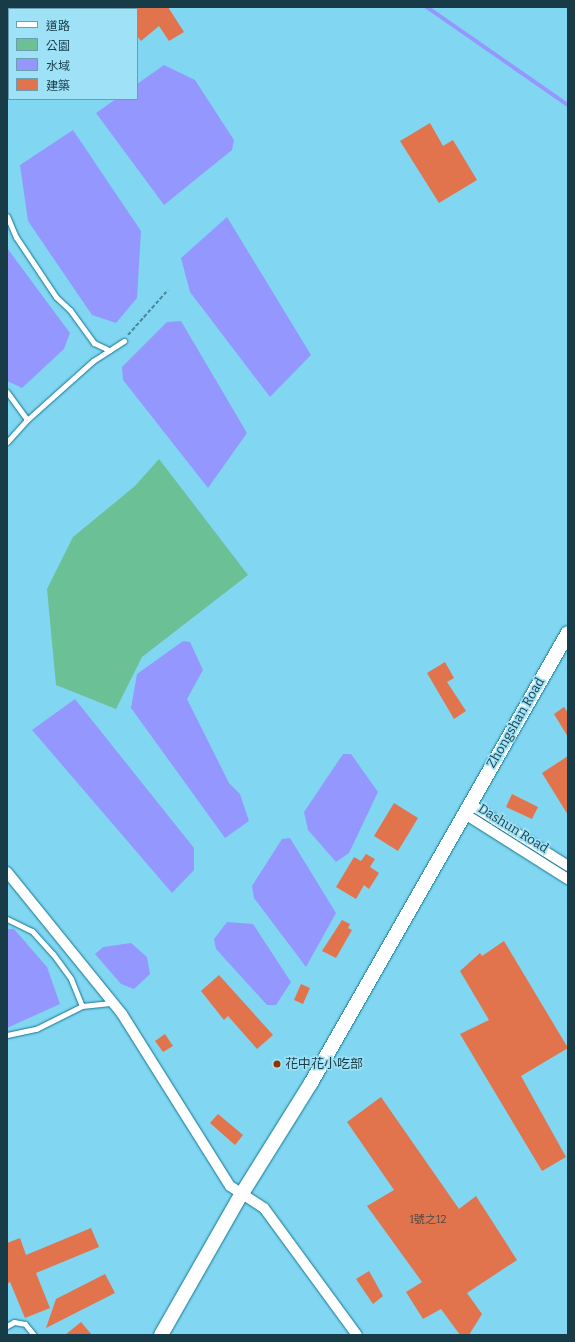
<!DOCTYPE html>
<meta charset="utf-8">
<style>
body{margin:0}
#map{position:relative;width:575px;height:1342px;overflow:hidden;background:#81d7f2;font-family:Bitter,"Noto Sans TC",serif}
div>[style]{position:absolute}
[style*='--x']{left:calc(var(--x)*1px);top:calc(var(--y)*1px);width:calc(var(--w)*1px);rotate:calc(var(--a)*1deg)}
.green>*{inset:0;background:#6bc095}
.water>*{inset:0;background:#9498fe}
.stream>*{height:3.5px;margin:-1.75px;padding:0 1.75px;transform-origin:1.75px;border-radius:1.75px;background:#9498fe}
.building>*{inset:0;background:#e1744c}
.path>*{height:2px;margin-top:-1px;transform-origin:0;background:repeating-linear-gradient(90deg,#4b879a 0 4px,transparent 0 6px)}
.roads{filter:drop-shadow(0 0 1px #14768f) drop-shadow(0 0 1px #14768f)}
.service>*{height:5px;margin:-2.5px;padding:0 2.5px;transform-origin:2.5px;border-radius:2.5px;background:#fff}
.minor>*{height:10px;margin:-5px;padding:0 5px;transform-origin:5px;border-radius:5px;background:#fff}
.secondary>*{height:14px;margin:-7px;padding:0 7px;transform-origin:7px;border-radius:7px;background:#fff}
.dots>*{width:11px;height:11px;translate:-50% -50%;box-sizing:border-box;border:2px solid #9fe1f7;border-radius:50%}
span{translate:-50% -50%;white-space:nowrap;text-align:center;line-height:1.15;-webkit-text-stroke:3px #9fe1f7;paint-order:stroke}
.number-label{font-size:11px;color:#4a4a48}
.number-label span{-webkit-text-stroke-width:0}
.street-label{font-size:13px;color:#183c47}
.poi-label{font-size:13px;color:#183c47}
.left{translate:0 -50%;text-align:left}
.frame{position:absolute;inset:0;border:8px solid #183c47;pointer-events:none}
.legend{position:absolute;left:8px;top:8px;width:130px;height:92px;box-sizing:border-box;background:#9fe1f7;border:1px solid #699fb1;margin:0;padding:5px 7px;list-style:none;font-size:12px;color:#183c47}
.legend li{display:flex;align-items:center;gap:8px;height:20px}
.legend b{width:20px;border:1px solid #699fb1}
</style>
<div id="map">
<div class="green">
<div style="clip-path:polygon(159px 459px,248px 575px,142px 657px,116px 709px,56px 685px,47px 589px,73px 537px,135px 486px)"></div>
</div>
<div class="water">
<div style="clip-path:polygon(164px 65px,195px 80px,234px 140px,232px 150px,164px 205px,96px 113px,116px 99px,137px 99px,137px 84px)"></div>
<div style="clip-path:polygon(73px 130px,141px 231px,137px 298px,116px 323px,92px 315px,28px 221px,20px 165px)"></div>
<div style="clip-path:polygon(227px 217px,311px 355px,270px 397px,190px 292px,181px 258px)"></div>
<div style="clip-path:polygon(7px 248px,70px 333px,64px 349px,22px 388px,7px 381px)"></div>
<div style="clip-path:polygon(181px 321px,247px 433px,208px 488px,123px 380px,122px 367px,167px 322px)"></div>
<div style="clip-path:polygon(183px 641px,190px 642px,203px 670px,187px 699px,229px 783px,240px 794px,249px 821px,225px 838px,131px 708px,137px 674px)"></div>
<div style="clip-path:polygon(75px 699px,194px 848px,194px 870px,172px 893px,32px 730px)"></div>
<div style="clip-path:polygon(343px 754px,351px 754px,378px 792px,349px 853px,336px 862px,308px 830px,304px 812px)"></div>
<div style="clip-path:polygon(290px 838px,336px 913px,306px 967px,254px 898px,252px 886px,282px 839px)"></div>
<div style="clip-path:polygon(227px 922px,253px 924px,291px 982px,276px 1005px,267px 1005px,216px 949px,214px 939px)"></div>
<div style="clip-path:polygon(7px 929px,14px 929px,47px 967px,60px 1004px,7px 1028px)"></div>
<div style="clip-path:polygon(131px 943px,147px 957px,150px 974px,134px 989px,121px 984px,95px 954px,103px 947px)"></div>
</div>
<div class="stream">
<div style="--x:427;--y:7;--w:172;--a:34.8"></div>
</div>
<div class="building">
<div style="clip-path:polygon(137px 7px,168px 7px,184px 32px,169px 41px,159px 26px,141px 41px,137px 36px)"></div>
<div style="clip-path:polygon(430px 123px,443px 146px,453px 140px,477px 180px,439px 203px,400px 141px)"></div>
<div style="clip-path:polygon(445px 662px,454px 678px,447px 682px,466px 711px,454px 719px,427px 673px)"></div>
<div style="clip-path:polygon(564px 707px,568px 713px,568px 737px,554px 714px)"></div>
<div style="clip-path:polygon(568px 756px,568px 815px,542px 773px)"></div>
<div style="clip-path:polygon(512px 794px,538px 807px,532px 819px,506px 807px)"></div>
<div style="clip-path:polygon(394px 803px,418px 818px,398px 851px,374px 836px)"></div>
<div style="clip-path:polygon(366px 854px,375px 859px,370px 867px,379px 873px,369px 889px,364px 885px,356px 899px,336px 887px,354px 857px,361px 861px)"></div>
<div style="clip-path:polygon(342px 920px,350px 924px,348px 928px,352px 930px,336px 958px,322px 951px)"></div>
<div style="clip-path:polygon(504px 941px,568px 1048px,521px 1076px,566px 1157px,542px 1171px,460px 1034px,489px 1020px,460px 971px,480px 953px,482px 956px)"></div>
<div style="clip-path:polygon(219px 975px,273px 1035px,257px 1049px,228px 1016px,224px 1020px,201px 991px)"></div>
<div style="clip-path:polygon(301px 984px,310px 988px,303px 1004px,294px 1000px)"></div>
<div style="clip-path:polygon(165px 1034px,173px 1046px,163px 1052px,155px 1041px)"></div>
<div style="clip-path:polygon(381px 1097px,459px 1209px,476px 1196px,517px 1260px,467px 1293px,482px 1314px,469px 1335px,460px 1335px,441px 1309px,423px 1319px,406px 1292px,422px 1282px,367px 1206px,394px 1190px,347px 1122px)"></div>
<div style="clip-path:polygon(218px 1114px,243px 1135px,235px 1145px,210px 1123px)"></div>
<div style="clip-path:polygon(91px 1228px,99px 1247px,36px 1273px,50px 1308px,25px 1318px,10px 1282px,7px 1284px,7px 1243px,20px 1238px,26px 1255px)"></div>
<div style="clip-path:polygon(369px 1271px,383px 1296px,373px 1304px,356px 1279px)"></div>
<div style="clip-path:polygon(105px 1274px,115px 1293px,46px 1328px,56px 1299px)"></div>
<div style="clip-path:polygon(81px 1322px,92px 1335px,65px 1335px)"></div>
</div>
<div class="path">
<div style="--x:128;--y:335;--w:60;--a:-48.4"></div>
</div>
<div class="roads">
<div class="service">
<div style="--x:44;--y:9;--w:4;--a:-34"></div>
<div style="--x:7;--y:32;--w:3;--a:-45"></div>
<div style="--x:7;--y:216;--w:23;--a:67"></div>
<div style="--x:16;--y:237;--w:72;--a:56.3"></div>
<div style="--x:56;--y:297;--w:19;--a:43"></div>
<div style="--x:70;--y:310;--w:41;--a:54"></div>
<div style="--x:94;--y:343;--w:17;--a:25"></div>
<div style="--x:7;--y:392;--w:34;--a:54"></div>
<div style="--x:7;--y:442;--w:30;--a:-48"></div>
<div style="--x:27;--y:420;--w:89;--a:-41.8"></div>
<div style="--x:93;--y:361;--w:37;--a:-33"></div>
<div style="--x:7;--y:919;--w:28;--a:26"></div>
<div style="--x:32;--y:931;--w:31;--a:48"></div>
<div style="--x:53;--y:954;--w:31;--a:54"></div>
<div style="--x:71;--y:979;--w:29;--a:68"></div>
<div style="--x:82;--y:1006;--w:31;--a:-6"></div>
<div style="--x:7;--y:1035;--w:30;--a:-12"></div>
<div style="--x:36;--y:1029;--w:51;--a:-26.6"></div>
<div style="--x:7;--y:1326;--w:8;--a:-30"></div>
<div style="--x:14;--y:1322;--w:11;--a:10"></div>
<div style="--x:25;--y:1324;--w:14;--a:51"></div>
</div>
<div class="minor">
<div style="--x:470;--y:804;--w:116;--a:32.3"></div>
<div style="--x:465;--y:814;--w:122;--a:32.3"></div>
<div style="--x:7;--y:872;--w:183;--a:51"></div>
<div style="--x:122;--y:1014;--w:203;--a:57.9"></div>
<div style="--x:230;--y:1186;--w:40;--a:32.9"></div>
<div style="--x:264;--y:1208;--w:157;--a:53.8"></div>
</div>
<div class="secondary">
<div style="--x:161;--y:1335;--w:161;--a:-60.3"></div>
<div style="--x:241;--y:1195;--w:132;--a:-58"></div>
<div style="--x:311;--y:1083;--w:518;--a:-60.27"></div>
</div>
</div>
<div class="dots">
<div style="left:277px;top:1064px;background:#963100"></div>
</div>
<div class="number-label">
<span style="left:428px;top:1220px">1號之12</span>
</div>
<div class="street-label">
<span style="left:516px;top:723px;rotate:-60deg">Zhongshan Road</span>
<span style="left:513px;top:829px;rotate:32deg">Dashun Road</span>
</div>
<div class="poi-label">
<span class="left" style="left:285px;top:1064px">花中花小吃部</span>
</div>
<div class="frame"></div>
<ul class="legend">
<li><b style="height:5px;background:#fff"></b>道路</li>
<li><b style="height:11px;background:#6bc095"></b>公園</li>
<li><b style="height:11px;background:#9498fe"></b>水域</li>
<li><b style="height:11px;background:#e1744c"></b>建築</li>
</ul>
</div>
